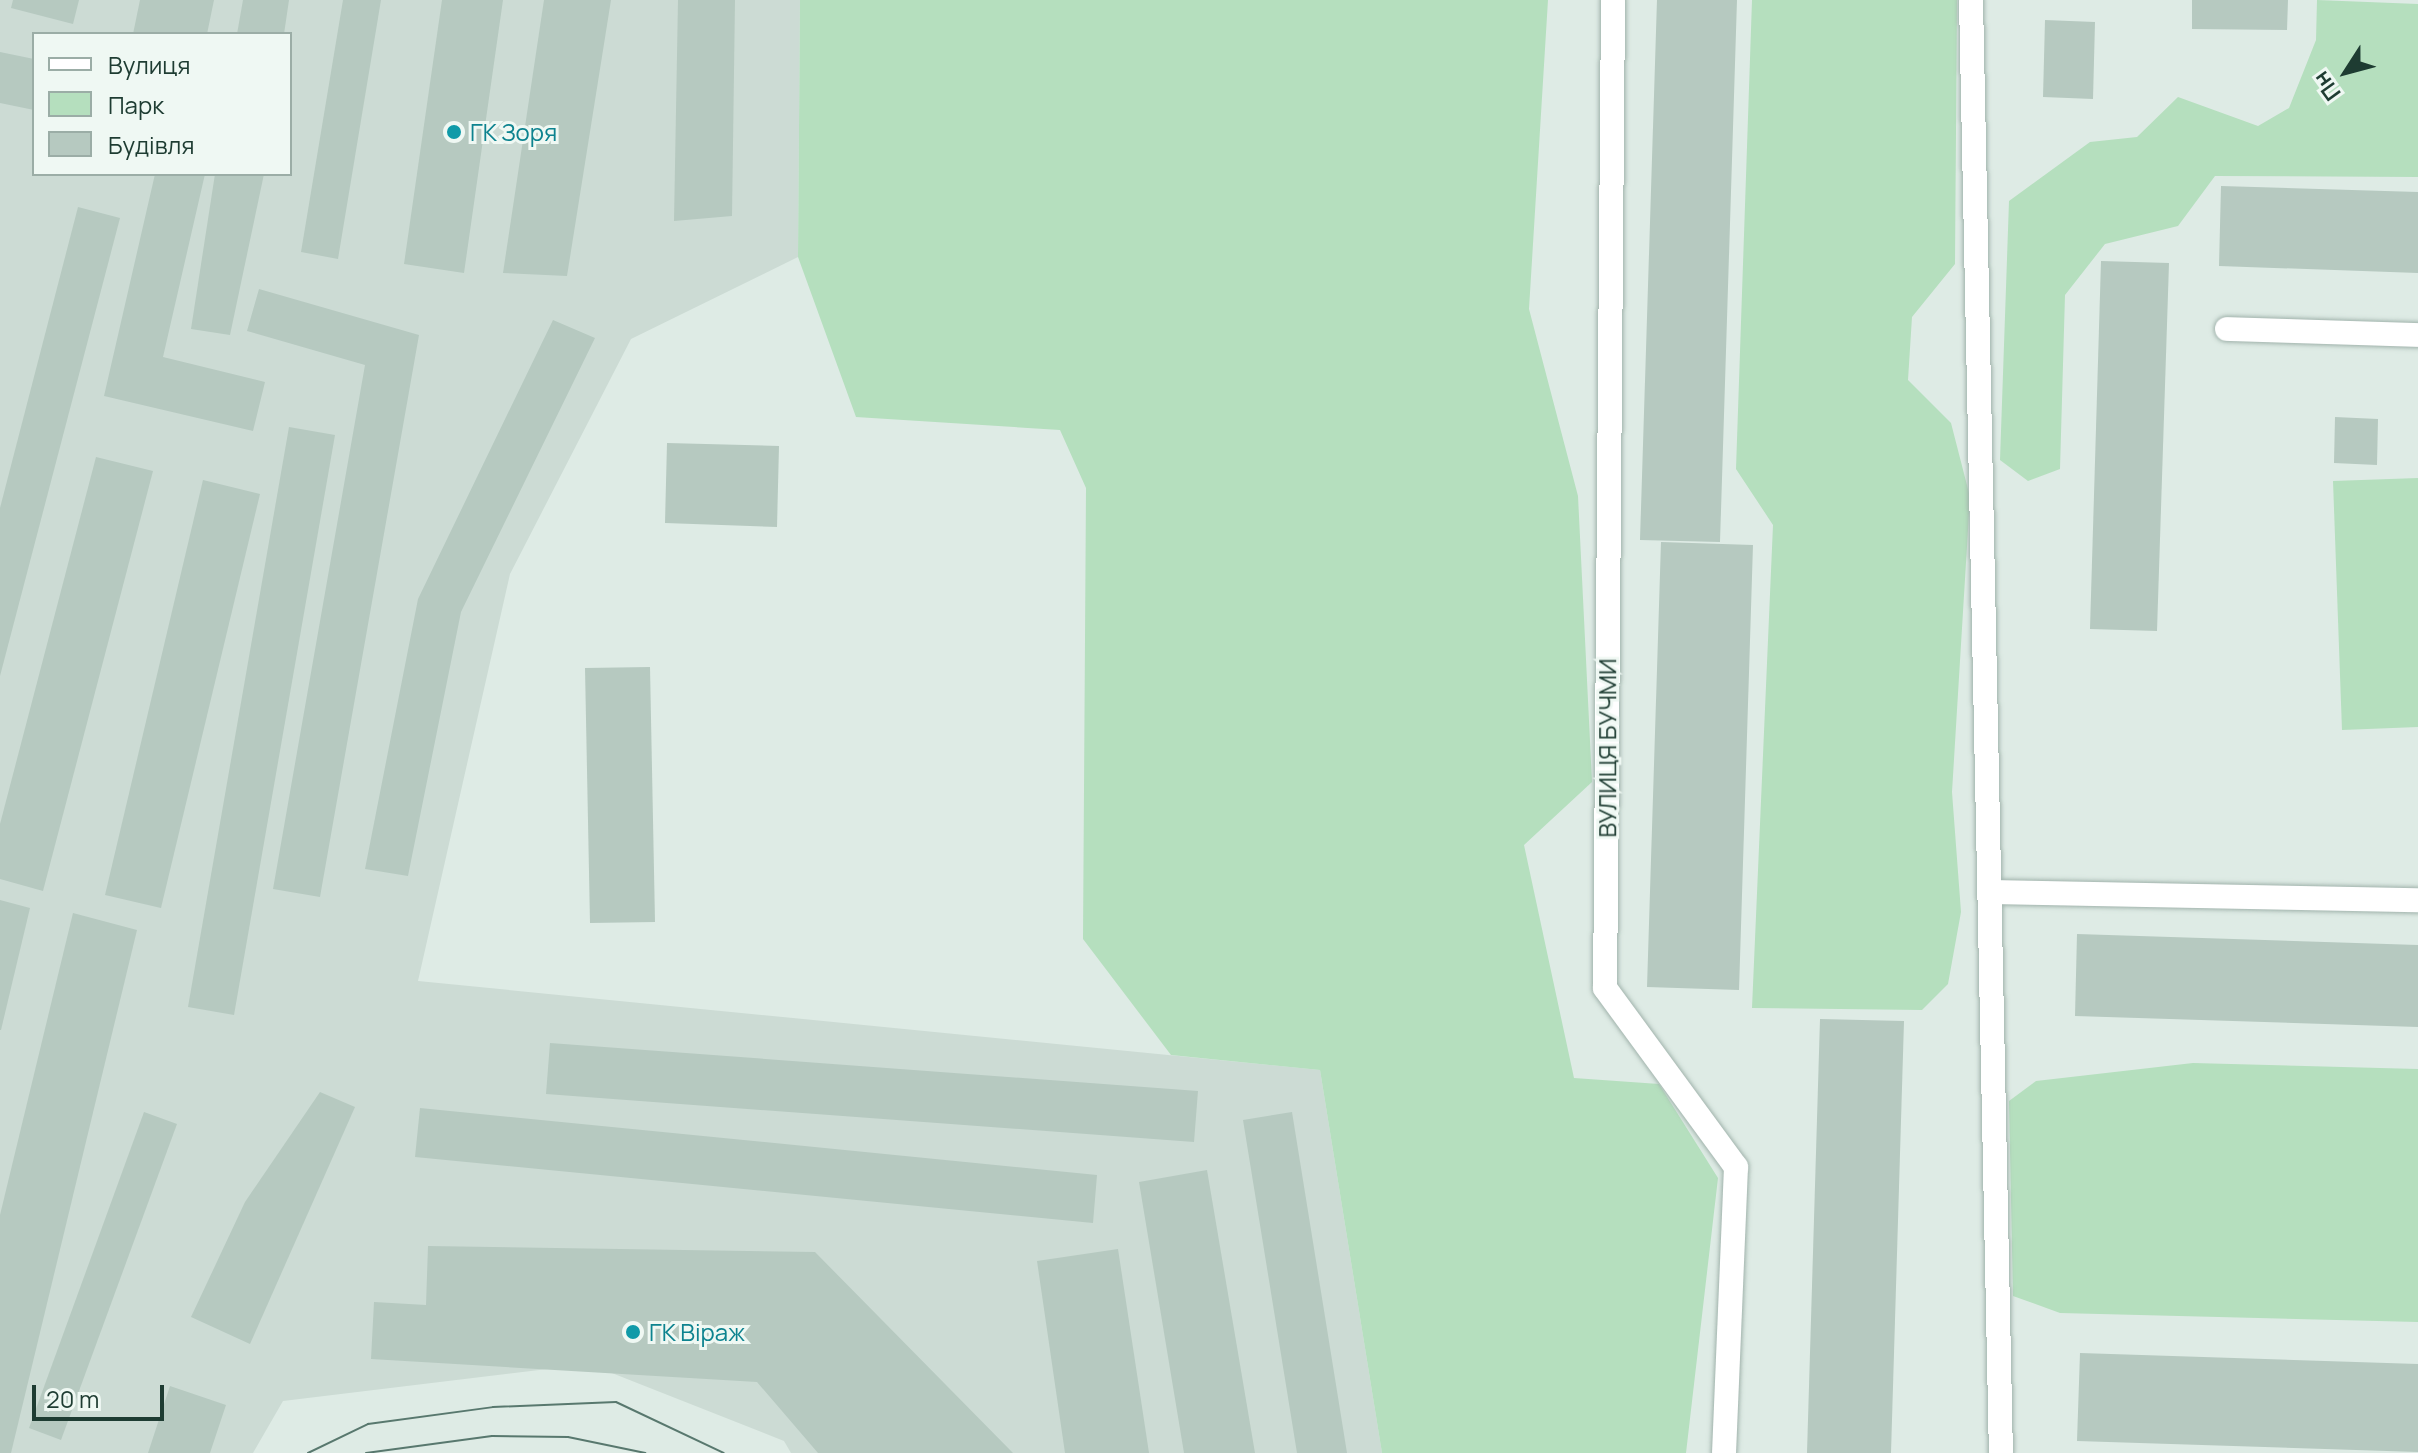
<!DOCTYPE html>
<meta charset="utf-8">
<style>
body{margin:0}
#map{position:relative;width:2418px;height:1453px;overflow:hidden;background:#deebe5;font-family:Manrope,sans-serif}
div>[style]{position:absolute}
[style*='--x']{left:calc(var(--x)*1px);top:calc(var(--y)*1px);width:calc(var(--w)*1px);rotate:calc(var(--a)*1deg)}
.built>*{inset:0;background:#ccdbd4}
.green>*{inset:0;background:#b5dfbe}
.building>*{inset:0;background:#b6c9c0}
.roads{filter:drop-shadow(0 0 2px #a1b3ac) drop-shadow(0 0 2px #a1b3ac)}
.minor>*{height:24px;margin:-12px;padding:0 12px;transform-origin:12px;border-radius:12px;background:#fff}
.tram>*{height:2px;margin:-1px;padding:0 1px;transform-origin:1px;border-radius:1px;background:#58786e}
.dots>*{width:22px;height:22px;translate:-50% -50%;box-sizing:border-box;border:4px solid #eff8f3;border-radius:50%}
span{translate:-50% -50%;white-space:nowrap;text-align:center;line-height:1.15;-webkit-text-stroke:6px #eff8f3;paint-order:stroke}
.culture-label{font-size:24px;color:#0d838f}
.left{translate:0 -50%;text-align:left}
.street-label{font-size:24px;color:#1e3c32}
.legend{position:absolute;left:32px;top:32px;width:260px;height:144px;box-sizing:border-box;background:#eff8f3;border:2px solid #9bada6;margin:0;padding:10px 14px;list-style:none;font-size:24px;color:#1e3c32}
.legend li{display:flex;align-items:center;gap:16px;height:40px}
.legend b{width:40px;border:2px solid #9bada6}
.north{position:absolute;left:2306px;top:32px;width:80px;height:80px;-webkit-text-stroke:6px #eff8f3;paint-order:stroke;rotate:234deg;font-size:22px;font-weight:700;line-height:32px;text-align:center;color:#1e3c32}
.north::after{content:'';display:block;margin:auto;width:28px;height:36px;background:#1e3c32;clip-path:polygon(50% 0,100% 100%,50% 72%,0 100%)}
.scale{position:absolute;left:32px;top:1385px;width:132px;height:36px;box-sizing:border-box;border:4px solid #1e3c32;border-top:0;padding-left:10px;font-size:24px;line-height:28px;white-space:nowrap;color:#1e3c32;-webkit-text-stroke:6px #eff8f3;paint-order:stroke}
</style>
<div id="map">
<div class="built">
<div style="clip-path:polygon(evenodd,0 0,800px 0,798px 257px,631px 339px,510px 574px,418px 981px,1320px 1070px,1382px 1453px,791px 1453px,784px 1441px,589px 1364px,283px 1401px,253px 1453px,0 1453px,0 0,34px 34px,290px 34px,290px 174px,34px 174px,34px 34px)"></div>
</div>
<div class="green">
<div style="clip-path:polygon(800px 0,1548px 0,1529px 309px,1578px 496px,1592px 782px,1524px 845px,1574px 1078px,1659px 1084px,1718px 1178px,1686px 1453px,1382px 1453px,1320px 1070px,1171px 1055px,1083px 939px,1086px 488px,1060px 430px,856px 417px,798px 257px)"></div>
<div style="clip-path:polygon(1752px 0,1957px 0,1955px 264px,1912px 317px,1908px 380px,1951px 423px,1970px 497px,1952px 792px,1961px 912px,1948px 984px,1922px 1010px,1752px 1008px,1773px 525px,1736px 469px)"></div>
<div style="clip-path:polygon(2317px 0,2418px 4px,2418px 177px,2215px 176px,2178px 226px,2105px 244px,2065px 295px,2060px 469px,2028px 481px,2000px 460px,2009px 201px,2090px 142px,2137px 137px,2178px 97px,2258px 126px,2289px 108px,2316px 40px)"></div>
<div style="clip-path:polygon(2418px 478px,2418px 727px,2342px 730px,2333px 481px)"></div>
<div style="clip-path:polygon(2193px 1063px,2418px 1069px,2418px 1322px,2060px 1313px,2013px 1296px,2009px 1101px,2036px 1081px)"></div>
</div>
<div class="building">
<div style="clip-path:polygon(13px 0,79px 0,73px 24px,11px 8px)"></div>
<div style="clip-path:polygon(140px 0,214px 0,207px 34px,133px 34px)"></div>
<div style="clip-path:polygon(243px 0,289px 0,284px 34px,237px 34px)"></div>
<div style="clip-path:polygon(343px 0,381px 0,338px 259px,301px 252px)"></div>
<div style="clip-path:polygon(442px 0,503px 0,464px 273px,404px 264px)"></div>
<div style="clip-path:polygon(544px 0,611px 0,567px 276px,503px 273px)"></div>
<div style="clip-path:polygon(678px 0,735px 0,732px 216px,674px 221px)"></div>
<div style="clip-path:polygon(1657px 0,1737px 0,1720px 542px,1640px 540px)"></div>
<div style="clip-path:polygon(2192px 0,2288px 0,2287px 30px,2192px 29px)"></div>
<div style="clip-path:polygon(2045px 20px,2095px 22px,2093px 99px,2043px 97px)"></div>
<div style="clip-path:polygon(0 52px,34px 59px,34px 110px,0 103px)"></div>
<div style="clip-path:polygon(155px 174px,205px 174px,163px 357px,265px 382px,253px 431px,104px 396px)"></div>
<div style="clip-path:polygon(215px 174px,264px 174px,230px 335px,191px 329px)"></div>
<div style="clip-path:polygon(2221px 186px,2418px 192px,2418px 273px,2219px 266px)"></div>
<div style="clip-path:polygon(78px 207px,120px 218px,0 676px,0 508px)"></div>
<div style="clip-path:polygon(2101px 261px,2169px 263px,2157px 631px,2090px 629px)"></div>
<div style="clip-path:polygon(259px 289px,419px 335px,320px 897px,273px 889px,365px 365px,247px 331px)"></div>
<div style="clip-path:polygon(553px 320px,595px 338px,461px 612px,408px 876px,365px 869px,418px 599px)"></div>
<div style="clip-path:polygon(2335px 417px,2378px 419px,2377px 465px,2334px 463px)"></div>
<div style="clip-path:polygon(289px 427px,335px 435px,234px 1015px,188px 1007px)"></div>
<div style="clip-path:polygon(667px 443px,779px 446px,777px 527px,665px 523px)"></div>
<div style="clip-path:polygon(96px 457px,153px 471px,43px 891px,0 879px,0 824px)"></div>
<div style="clip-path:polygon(203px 480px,260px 494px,161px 908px,105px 895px)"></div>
<div style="clip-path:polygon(1661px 542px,1753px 545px,1739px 990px,1647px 987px)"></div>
<div style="clip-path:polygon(650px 667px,655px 922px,590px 923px,585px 668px)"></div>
<div style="clip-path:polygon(0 900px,30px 908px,1px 1030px,0 1030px)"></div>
<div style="clip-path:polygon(73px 913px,137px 930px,11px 1453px,0 1453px,0 1215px)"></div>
<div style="clip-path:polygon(2077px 934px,2418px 945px,2418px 1027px,2075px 1016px)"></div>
<div style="clip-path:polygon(1820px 1019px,1904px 1021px,1891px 1453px,1807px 1453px)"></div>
<div style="clip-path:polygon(550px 1043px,1198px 1091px,1194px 1142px,546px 1094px)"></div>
<div style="clip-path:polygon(320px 1092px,355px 1107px,250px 1344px,191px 1317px,245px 1202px)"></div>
<div style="clip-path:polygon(420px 1108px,1097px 1175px,1093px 1223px,415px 1157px)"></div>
<div style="clip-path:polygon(144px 1112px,177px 1124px,61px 1440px,29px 1428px)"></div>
<div style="clip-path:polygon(1292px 1112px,1347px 1453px,1297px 1453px,1243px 1120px)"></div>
<div style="clip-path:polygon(1207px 1170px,1255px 1453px,1184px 1453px,1139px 1182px)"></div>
<div style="clip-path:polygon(428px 1246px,815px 1252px,1013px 1453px,818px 1453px,757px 1382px,371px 1359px,374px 1302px,426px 1305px)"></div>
<div style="clip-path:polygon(1118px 1249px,1149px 1453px,1065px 1453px,1037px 1261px)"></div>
<div style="clip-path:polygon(2080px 1353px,2418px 1364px,2418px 1452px,2077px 1441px)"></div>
<div style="clip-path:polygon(170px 1386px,226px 1405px,210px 1453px,148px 1453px)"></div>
</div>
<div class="roads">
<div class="minor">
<div style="--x:1613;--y:0;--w:988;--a:90.46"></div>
<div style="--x:1605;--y:988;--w:222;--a:53.8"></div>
<div style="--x:1736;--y:1167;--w:286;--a:92.4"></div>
<div style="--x:1971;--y:0;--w:1453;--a:88.82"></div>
<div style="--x:2227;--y:329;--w:191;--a:1.8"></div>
<div style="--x:1990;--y:892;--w:428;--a:1.1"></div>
</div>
</div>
<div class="tram">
<div style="--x:308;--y:1453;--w:67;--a:-25.8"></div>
<div style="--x:368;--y:1424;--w:126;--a:-7.7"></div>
<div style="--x:493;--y:1407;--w:123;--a:-2.3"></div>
<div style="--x:616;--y:1402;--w:119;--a:25.3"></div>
<div style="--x:366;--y:1453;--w:127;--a:-7.7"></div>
<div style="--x:492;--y:1436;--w:76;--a:0.8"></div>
<div style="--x:568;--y:1437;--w:79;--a:11.7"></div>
</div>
<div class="dots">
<div style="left:454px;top:132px;background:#0f9aa8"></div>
<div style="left:633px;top:1332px;background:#0f9aa8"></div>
</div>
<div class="culture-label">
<span class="left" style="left:470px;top:132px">ГК Зоря</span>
<span class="left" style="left:649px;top:1332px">ГК Віраж</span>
</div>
<div class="street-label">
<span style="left:1607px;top:748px;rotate:-90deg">ВУЛИЦЯ БУЧМИ</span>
</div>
<ul class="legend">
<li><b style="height:10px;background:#fff"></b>Вулиця</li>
<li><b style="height:22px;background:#b5dfbe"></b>Парк</li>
<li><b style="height:22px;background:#b6c9c0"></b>Будівля</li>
</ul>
<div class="north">Пн</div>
<div class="scale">20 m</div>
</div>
